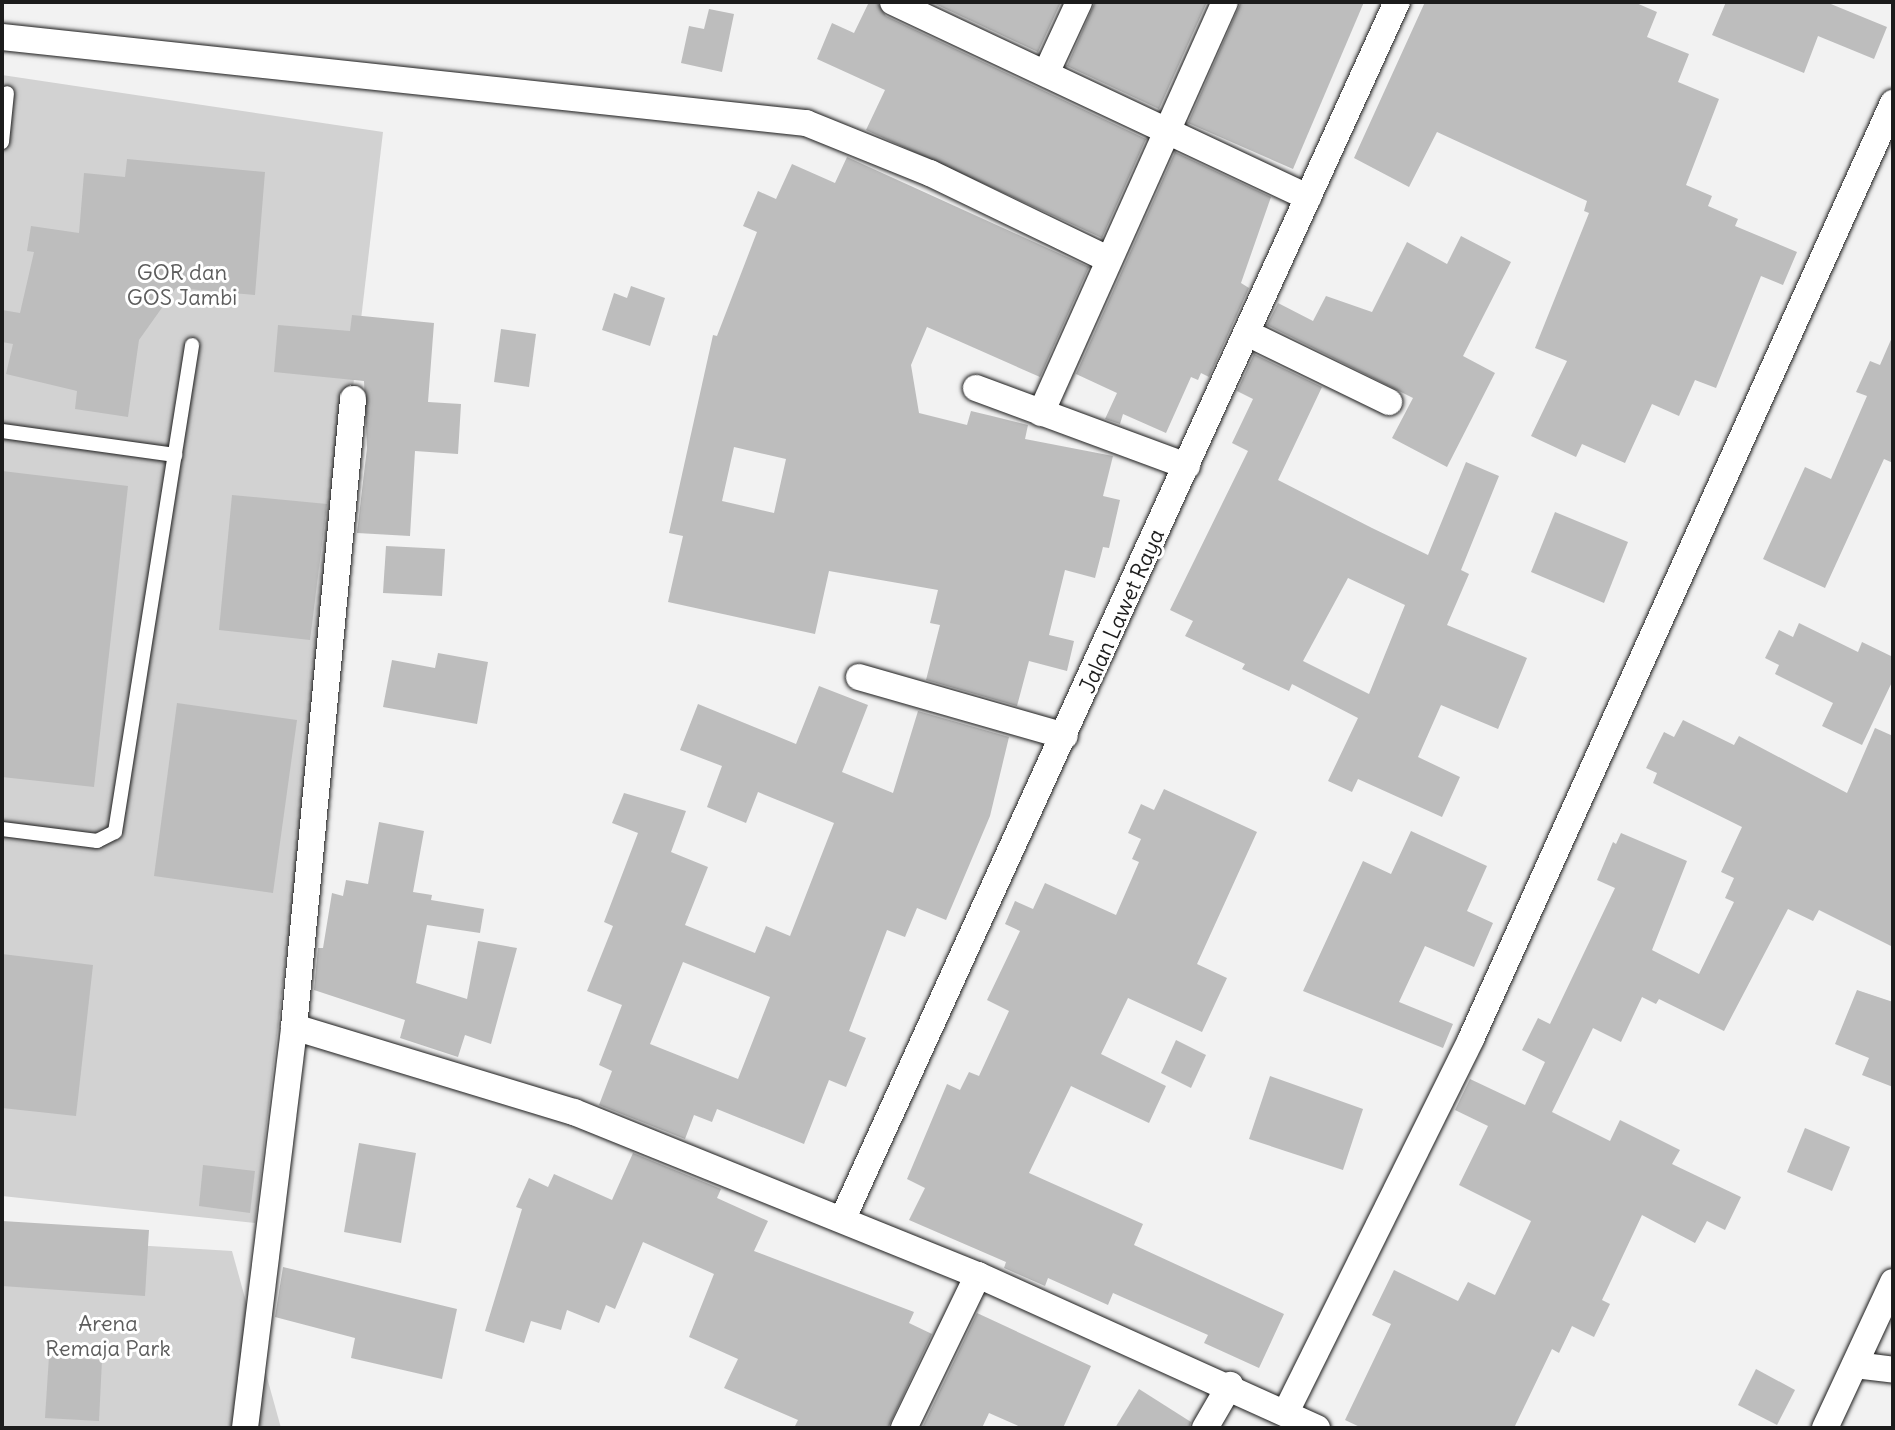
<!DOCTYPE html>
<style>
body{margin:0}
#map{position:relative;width:1895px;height:1430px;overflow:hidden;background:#f2f2f2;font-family:Delius,sans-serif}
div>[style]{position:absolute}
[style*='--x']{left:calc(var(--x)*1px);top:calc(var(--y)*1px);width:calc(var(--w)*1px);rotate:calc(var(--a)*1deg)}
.green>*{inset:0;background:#d2d2d2}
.building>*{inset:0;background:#bdbdbd}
.roads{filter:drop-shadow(0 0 2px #1c1c1c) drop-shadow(0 0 2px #1c1c1c)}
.service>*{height:14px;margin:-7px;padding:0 7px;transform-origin:7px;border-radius:7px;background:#fff}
.minor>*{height:26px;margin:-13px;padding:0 13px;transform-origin:13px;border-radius:13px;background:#fff}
span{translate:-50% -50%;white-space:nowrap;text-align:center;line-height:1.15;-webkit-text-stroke:6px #fff;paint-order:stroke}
.park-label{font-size:22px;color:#5c5c5c}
.street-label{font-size:22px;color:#1c1c1c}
.frame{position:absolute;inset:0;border:4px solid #1c1c1c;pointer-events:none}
</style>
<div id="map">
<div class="green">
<div style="clip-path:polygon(2px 75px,383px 132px,255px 1223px,2px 1196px)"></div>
<div style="clip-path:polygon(2px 1237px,232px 1251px,281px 1428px,2px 1428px)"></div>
</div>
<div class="building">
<div style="clip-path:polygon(869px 2px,877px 2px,886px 16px,1146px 139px,1102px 238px,866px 130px,885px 90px,817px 59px,832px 23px,854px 33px)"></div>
<div style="clip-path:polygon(931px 2px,1061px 2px,1038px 52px)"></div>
<div style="clip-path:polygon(1095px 2px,1207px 2px,1159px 109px,1067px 66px)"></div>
<div style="clip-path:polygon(1241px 2px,1364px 2px,1293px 169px,1188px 123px)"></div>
<div style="clip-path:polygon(1425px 2px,1634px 2px,1657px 12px,1647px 37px,1689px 54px,1678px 82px,1719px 99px,1686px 185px,1712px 196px,1708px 206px,1738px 219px,1735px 226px,1797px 252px,1783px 285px,1761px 276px,1716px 388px,1695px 380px,1679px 416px,1652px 404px,1625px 463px,1582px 444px,1576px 457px,1531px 436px,1567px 361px,1535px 348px,1589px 213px,1584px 211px,1587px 201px,1437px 132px,1409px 187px,1354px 158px)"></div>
<div style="clip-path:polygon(1726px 2px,1826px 2px,1887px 27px,1874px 59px,1818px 36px,1804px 73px,1712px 35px)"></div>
<div style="clip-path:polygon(709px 9px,734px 14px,722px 72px,681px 63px,689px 26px,704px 29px)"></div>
<div style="clip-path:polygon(1175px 152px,1271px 197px,1241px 283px,1249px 288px,1209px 377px,1201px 373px,1198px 380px,1191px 377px,1166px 433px,1123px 414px,1120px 424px,1105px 419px,1117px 393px,1076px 374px)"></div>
<div style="clip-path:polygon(evenodd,847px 157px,1089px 267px,1040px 377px,927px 327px,911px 365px,919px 413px,967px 425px,971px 411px,992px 416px,1028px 425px,1025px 439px,1113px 456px,1103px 496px,1120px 500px,1109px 548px,1103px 547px,1095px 578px,1065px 570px,1049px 635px,1074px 641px,1067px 671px,1029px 661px,1017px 706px,926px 680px,940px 625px,930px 623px,938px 590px,829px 571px,815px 634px,668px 602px,683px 536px,669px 533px,713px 335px,717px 336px,757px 232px,743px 226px,758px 191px,776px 199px,792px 164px,835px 183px,847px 157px,734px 447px,786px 459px,774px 513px,722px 501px,734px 447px)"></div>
<div style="clip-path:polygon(127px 159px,265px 172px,255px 295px,176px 288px,139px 340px,128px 417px,75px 409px,77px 391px,6px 374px,13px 344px,2px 342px,2px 310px,20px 313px,34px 252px,27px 251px,31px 226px,79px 233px,84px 173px,125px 177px)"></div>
<div style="clip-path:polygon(1461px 236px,1511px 262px,1463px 356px,1495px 373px,1447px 467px,1392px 438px,1413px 398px,1267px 325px,1278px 303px,1313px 321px,1326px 296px,1372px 312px,1407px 242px,1447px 264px)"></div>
<div style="clip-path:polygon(631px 286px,665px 298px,650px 346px,602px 330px,614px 293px,627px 298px)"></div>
<div style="clip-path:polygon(352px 315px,434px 323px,428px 402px,461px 404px,458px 454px,415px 451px,410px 536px,357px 533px,367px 448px,364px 381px,274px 372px,278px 325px,350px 331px)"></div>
<div style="clip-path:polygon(501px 329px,536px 334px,529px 387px,494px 382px)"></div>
<div style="clip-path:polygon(1893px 335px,1893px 463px,1884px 459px,1825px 588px,1763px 559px,1805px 467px,1831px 479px,1867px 396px,1856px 392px,1870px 361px,1880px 365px)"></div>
<div style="clip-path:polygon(evenodd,1254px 354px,1322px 387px,1278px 480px,1372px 528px,1428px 555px,1466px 462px,1499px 476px,1461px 570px,1469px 574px,1447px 625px,1527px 658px,1498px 729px,1441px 705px,1418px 757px,1460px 777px,1442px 817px,1358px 779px,1352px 792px,1328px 781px,1358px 718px,1292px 684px,1289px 691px,1242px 669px,1245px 664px,1185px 636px,1193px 621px,1170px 610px,1248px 451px,1232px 443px,1253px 399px,1237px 391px,1254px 354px,1348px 578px,1405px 605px,1369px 694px,1303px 661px,1348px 578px)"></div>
<div style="clip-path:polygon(2px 471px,128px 486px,94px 787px,2px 777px)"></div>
<div style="clip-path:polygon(232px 495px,327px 504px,310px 640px,219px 630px)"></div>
<div style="clip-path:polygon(1555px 512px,1628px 542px,1604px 603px,1531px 572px)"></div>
<div style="clip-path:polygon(386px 546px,445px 549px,442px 596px,383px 593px)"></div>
<div style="clip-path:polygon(1799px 623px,1858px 652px,1862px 642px,1893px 657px,1893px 680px,1862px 745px,1822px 726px,1833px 703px,1775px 674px,1779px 665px,1765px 658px,1779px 630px,1793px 637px)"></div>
<div style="clip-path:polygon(438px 653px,488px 662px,477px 724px,383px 707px,392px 660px,435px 668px)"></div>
<div style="clip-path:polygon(evenodd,819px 686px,868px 705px,842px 772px,893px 793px,918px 711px,1009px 737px,990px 816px,946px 920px,917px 908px,905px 937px,887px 930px,849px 1031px,866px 1038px,846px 1087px,829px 1080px,804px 1144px,717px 1109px,712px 1122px,694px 1115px,685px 1139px,599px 1105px,612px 1071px,599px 1065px,622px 1005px,587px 991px,613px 926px,604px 922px,638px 833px,612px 823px,624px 793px,686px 811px,671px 852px,708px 867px,685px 925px,755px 953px,766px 926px,790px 936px,834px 823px,758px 792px,746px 823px,707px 807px,722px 766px,680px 750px,698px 704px,796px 744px,819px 686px,683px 962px,770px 997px,738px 1079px,650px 1044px,683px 962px)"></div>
<div style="clip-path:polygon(177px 703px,297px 720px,273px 893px,154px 876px)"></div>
<div style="clip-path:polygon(1683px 720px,1734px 745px,1739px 736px,1847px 793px,1875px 728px,1893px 736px,1893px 947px,1819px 910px,1813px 921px,1788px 909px,1724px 1031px,1659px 999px,1656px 1004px,1642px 997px,1621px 1042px,1593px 1028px,1552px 1112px,1610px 1141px,1620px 1120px,1680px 1150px,1672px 1164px,1741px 1197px,1725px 1230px,1707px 1221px,1695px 1243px,1642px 1215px,1602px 1300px,1610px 1304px,1594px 1337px,1572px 1326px,1559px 1353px,1552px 1349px,1514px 1428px,1362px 1428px,1345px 1420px,1391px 1324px,1372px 1315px,1394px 1270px,1458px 1301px,1468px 1282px,1495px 1295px,1531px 1221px,1459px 1185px,1488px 1126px,1455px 1110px,1470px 1079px,1525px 1105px,1545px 1062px,1522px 1050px,1538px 1018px,1550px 1024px,1615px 888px,1597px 880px,1613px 842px,1616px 844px,1621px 833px,1687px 861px,1652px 950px,1699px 974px,1734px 902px,1725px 898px,1734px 878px,1721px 872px,1742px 827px,1653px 783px,1657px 773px,1646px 768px,1664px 732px,1674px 737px)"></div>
<div style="clip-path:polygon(1164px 789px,1257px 832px,1197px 964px,1227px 978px,1202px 1032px,1128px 998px,1101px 1054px,1166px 1086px,1149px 1123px,1071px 1086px,1029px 1173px,1143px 1224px,1134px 1245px,1284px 1314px,1259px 1368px,1204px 1343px,1208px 1335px,1113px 1293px,1108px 1305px,1048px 1278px,1045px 1286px,1004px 1268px,1006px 1262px,909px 1220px,925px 1188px,907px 1179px,947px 1084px,960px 1090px,969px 1072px,979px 1076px,1009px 1011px,987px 1000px,1020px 931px,1005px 924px,1015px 901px,1033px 909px,1045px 883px,1116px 915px,1139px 862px,1132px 859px,1141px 839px,1128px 833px,1141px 804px,1154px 810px)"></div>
<div style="clip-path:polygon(379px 822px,424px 831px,413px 892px,432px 895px,431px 900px,484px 909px,480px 933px,427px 925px,416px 983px,467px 999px,478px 941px,517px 948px,491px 1044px,465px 1035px,458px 1057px,400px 1038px,405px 1020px,314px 990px,318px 948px,323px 948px,332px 893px,343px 896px,346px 880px,368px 884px)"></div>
<div style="clip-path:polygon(1411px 831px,1487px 866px,1467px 911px,1493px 923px,1474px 967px,1425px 946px,1399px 1002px,1453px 1024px,1443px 1048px,1303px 991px,1363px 861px,1391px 874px)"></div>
<div style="clip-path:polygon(2px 954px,93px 965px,76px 1116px,2px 1108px)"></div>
<div style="clip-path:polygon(1857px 990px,1893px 1002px,1893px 1087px,1862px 1075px,1869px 1058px,1835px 1044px)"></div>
<div style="clip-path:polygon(1176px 1040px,1206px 1055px,1191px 1088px,1161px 1073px)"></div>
<div style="clip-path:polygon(1270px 1076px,1363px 1109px,1343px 1170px,1249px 1139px)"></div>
<div style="clip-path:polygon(1805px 1128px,1850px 1147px,1832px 1191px,1787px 1172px)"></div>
<div style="clip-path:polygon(359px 1143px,416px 1153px,401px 1243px,344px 1232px)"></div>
<div style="clip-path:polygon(633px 1153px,721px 1189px,717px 1198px,768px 1221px,754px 1251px,914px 1312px,909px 1323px,932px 1334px,888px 1428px,794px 1428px,798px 1420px,724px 1388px,738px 1359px,689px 1337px,714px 1274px,643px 1242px,615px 1309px,606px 1305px,599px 1323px,567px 1310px,561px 1330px,531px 1321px,524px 1343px,485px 1331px,522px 1209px,516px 1207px,529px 1178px,548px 1187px,554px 1174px,612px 1200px)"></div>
<div style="clip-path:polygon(203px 1165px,255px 1171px,250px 1213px,199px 1206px)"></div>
<div style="clip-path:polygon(2px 1221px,149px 1230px,145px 1296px,2px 1286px)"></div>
<div style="clip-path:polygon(283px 1267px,457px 1309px,442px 1379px,351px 1358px,355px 1338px,275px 1317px)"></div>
<div style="clip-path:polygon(977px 1313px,1091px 1366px,1063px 1428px,1023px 1428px,989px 1413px,982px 1428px,922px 1428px)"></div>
<div style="clip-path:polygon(49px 1356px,102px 1360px,99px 1421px,45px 1418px)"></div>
<div style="clip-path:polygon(1756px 1369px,1795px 1390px,1777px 1425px,1738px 1405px)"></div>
<div style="clip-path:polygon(1139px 1389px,1191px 1422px,1189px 1428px,1115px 1428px)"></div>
</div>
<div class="roads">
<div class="service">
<div style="--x:2;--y:142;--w:49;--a:-84.2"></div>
<div style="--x:2;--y:431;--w:175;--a:7.9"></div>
<div style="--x:2;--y:829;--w:96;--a:7.2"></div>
<div style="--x:97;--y:841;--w:20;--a:-27"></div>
<div style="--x:115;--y:832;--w:493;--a:-81"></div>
</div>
<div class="minor">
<div style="--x:893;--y:2;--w:459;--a:25.2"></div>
<div style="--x:2;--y:37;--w:809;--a:6.11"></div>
<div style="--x:806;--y:123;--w:134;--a:22"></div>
<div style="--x:930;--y:173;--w:198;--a:25.8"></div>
<div style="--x:1047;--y:71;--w:76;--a:-65.1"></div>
<div style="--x:1247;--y:333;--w:158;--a:25.9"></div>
<div style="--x:976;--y:388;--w:225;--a:20.3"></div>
<div style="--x:1041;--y:413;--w:450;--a:-65.9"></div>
<div style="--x:859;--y:677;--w:214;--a:16"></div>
<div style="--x:294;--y:1027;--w:293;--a:16.9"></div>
<div style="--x:574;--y:1112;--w:436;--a:22"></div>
<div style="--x:978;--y:1275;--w:372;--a:24.3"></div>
<div style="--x:843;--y:1218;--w:1336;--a:-65.51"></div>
<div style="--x:1855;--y:1365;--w:38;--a:7"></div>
<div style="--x:1286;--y:1412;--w:416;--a:-63.6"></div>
<div style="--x:1471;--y:1039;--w:1027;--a:-65.73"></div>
<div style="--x:245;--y:1428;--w:404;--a:-83"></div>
<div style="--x:294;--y:1027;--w:631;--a:-84.63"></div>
<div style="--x:904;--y:1428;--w:170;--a:-64.2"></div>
<div style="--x:1205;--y:1428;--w:50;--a:-59.8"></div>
<div style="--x:1825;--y:1428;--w:161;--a:-65"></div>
</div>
</div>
<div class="park-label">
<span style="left:182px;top:285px">GOR dan<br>GOS Jambi</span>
<span style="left:108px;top:1336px">Arena<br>Remaja Park</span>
</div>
<div class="street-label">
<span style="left:1122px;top:611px;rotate:-66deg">Jalan Lawet Raya</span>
</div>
<div class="frame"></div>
</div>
